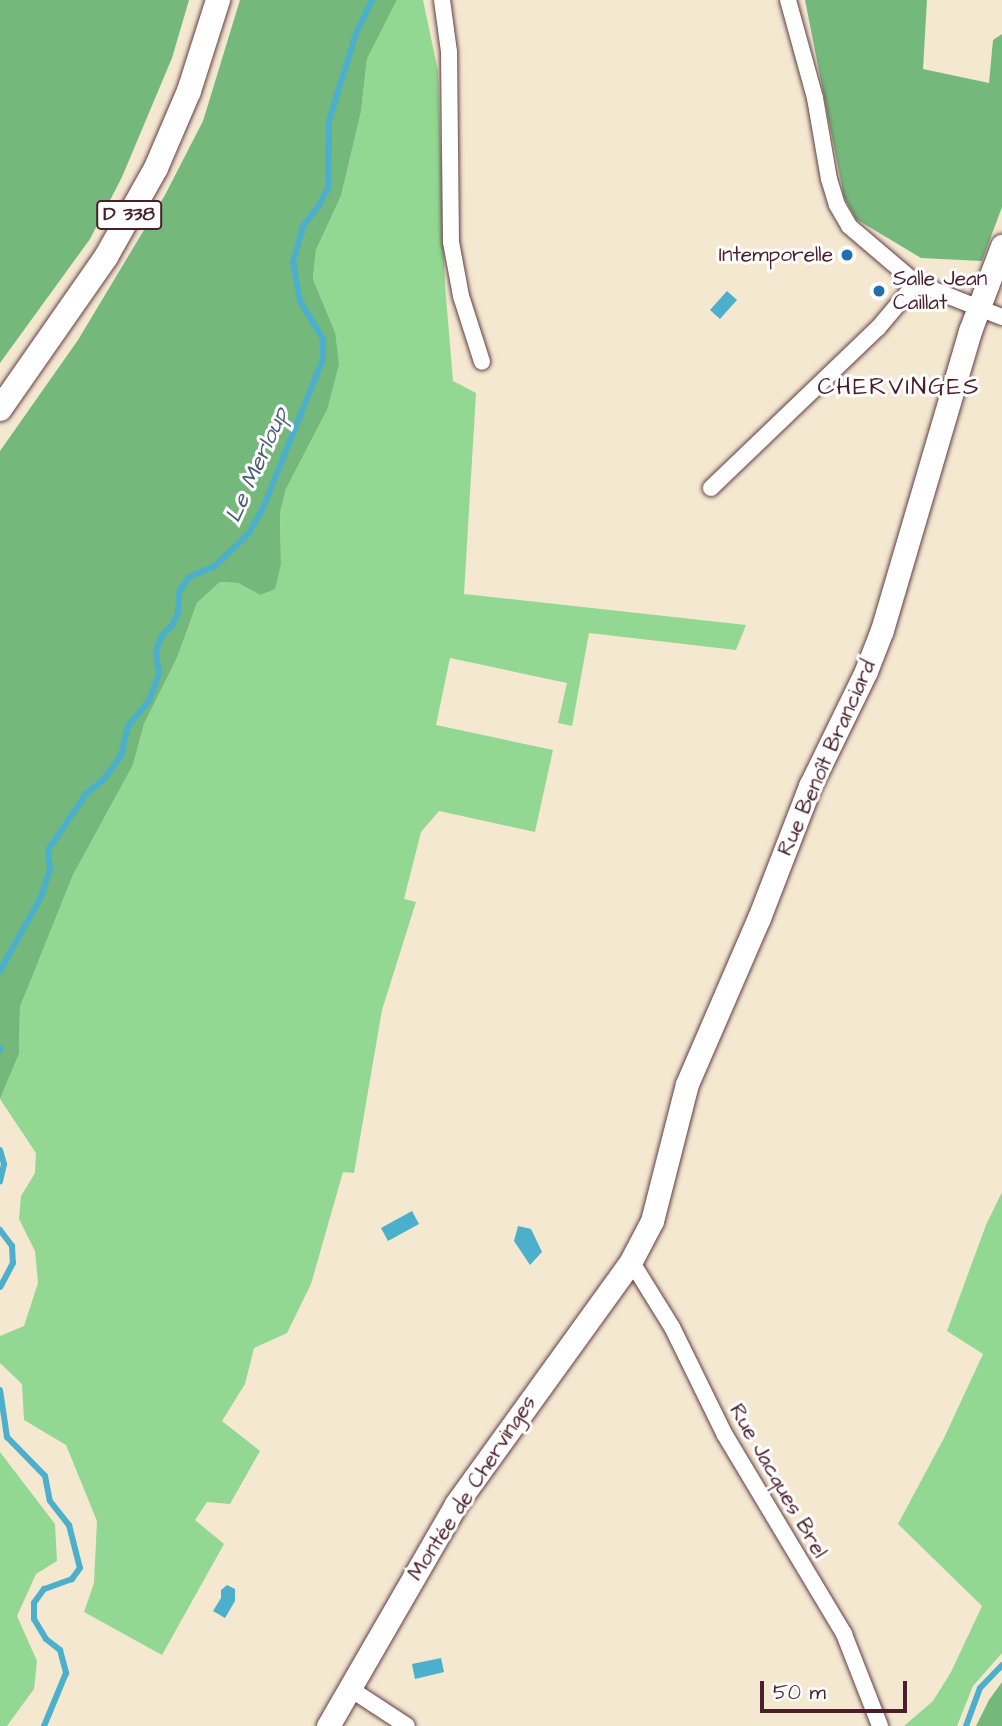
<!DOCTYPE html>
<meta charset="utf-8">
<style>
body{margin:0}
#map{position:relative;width:1002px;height:1726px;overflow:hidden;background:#f4e8d1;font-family:"Architects Daughter",sans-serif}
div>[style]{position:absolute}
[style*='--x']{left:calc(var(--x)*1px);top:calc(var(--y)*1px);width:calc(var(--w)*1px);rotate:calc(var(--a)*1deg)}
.green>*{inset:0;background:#92d892}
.forest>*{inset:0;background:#75b87c}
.water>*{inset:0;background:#4cafcb}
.stream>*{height:6px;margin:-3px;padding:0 3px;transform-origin:3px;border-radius:3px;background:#4cafcb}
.roads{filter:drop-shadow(0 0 2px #643d44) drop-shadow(0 0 2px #643d44)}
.street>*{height:16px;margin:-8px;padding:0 8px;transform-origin:8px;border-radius:8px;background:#fff}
.secondary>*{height:23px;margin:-11.5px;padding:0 11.5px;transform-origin:11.5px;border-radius:11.5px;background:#fff}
.primary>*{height:24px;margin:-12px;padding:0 12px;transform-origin:12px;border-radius:12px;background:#fff}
.dots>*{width:19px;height:19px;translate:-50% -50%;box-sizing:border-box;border:4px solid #fff;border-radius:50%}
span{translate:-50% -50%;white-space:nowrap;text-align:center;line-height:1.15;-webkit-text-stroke:6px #fff;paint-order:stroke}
.shield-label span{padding:2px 5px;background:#fff;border:2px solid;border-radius:5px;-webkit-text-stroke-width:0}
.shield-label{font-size:19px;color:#4a1f2b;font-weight:700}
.poi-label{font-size:21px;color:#4a1f2b}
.right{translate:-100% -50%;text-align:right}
.left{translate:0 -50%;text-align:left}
.street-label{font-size:21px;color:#4a1f2b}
.water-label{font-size:23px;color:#4b6073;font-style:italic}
.quarter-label{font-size:24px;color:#4a1f2b;letter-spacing:2px}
.scale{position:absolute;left:760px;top:1681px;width:147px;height:32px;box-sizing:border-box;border:4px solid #4a1f2b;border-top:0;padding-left:9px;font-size:21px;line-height:24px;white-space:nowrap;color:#4a1f2b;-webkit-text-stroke:5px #fff;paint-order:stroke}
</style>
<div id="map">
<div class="green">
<div style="clip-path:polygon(397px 0,423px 0,438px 71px,445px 285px,453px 381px,476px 393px,464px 594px,746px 625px,736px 650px,589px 633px,572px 726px,558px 723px,567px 683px,450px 658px,436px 725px,553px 750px,535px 832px,439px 811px,421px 832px,404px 899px,416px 902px,382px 1010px,354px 1173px,343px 1172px,311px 1284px,287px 1333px,254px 1348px,245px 1384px,222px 1421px,260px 1451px,230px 1504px,207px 1502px,195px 1520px,224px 1544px,162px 1655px,84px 1612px,94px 1583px,97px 1521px,66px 1445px,24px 1420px,22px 1384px,0 1363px,0 1336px,24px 1326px,38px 1283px,35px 1251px,19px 1219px,21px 1196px,35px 1173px,36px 1153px,0 1099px,19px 1054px,20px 1007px,73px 875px,133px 765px,144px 724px,177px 658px,197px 603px,220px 582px,238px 583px,260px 595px,281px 564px,280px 513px,286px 489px,327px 410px,335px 332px,313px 279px,316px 250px,341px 196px,361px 112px,367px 59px)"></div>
<div style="clip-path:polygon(1002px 1192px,1002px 1653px,973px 1686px,957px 1726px,904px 1726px,933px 1701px,951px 1672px,982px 1606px,898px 1524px,944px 1438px,983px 1354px,947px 1331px,986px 1225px)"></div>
<div style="clip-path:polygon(0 1452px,55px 1524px,57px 1561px,36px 1574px,17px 1616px,37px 1661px,34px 1689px,7px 1726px,0 1726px)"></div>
</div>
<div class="forest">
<div style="clip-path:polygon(0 0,189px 0,172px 58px,122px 177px,90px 239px,0 363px)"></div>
<div style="clip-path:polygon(240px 0,397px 0,367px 59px,361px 112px,341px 196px,316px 250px,313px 279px,335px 332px,339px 364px,327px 410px,286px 489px,280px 513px,281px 564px,275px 589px,260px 595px,238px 583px,220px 582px,197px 603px,177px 658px,144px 724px,133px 765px,73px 875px,20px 1007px,19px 1054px,0 1099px,0 451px,78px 340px,165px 195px,203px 121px)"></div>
<div style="clip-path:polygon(805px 0,927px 0,923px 69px,989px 83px,993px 40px,1002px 34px,1002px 207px,982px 261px,921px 258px,856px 219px,844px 197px)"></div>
<div style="clip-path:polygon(1002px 1682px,1002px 1726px,976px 1726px,989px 1700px)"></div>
</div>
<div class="water">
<div style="clip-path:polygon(727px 291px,737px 300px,720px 319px,710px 310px)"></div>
<div style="clip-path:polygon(412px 1211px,419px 1224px,388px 1241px,381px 1228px)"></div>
<div style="clip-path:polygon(518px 1226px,531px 1229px,542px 1252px,530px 1265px,514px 1241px)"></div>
<div style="clip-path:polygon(227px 1585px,235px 1589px,235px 1601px,225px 1618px,213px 1611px,221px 1598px,221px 1590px)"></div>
<div style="clip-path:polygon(441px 1658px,444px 1672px,415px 1679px,412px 1664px)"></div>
</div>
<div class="stream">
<div style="--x:0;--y:971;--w:85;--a:-61"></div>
<div style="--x:41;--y:897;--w:29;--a:-72"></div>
<div style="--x:50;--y:869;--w:19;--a:-96"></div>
<div style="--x:48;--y:850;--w:68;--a:-55.8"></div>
<div style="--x:86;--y:794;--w:23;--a:-40"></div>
<div style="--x:104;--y:779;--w:29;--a:-54"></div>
<div style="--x:121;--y:756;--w:31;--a:-77"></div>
<div style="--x:128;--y:726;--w:33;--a:-50"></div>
<div style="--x:149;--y:701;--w:30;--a:-70"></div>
<div style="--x:159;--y:673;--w:21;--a:-98"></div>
<div style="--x:156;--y:652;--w:16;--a:-72"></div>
<div style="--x:161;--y:637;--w:18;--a:-47"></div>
<div style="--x:173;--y:624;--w:12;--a:-66"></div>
<div style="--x:178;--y:613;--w:21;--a:-87"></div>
<div style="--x:179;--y:592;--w:18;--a:-56"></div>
<div style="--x:189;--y:577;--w:28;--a:-23"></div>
<div style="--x:215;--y:566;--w:47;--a:-44.1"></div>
<div style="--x:249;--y:533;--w:29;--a:-61"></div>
<div style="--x:263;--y:508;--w:161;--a:-68.1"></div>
<div style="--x:323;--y:359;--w:20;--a:-90"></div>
<div style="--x:323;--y:339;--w:44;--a:-121.2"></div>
<div style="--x:300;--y:301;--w:40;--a:-100"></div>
<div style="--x:293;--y:262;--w:37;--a:-74"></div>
<div style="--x:303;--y:226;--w:24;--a:-52"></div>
<div style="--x:318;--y:207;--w:21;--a:-62"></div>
<div style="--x:328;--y:188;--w:67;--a:-89.1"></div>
<div style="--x:329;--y:121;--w:92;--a:-72.9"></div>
<div style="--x:356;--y:33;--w:37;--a:-64"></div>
<div style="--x:0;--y:1048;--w:2;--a:90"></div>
<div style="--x:0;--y:1150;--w:15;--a:74"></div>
<div style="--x:4;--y:1164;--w:18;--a:103"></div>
<div style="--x:0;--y:1230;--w:20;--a:53"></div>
<div style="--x:12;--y:1246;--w:17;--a:87"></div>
<div style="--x:13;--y:1263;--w:27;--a:118"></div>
<div style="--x:0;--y:1390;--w:48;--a:81.5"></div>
<div style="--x:7;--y:1437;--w:54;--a:45.7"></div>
<div style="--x:45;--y:1476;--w:25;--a:79"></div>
<div style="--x:50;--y:1501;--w:31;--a:52"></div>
<div style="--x:69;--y:1525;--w:44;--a:75.7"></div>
<div style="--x:80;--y:1568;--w:14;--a:126"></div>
<div style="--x:72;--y:1579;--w:30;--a:160"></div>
<div style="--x:44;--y:1589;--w:17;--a:126"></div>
<div style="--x:34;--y:1603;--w:16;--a:90"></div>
<div style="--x:34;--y:1619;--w:23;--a:59"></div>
<div style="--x:46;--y:1639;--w:18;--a:38"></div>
<div style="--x:60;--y:1650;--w:24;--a:75"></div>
<div style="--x:66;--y:1673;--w:57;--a:112.5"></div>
<div style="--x:966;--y:1726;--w:40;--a:-69.8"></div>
<div style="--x:980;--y:1688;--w:32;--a:-46"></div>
</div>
<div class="roads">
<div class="street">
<div style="--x:442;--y:0;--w:52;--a:82.3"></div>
<div style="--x:449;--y:52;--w:190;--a:89.4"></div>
<div style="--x:451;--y:242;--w:55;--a:79.5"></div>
<div style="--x:461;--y:296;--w:69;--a:72.3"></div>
<div style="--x:788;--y:0;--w:102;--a:74.6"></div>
<div style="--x:815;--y:98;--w:82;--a:80.2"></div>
<div style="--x:829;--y:179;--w:27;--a:73"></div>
<div style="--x:837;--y:205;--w:24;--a:60"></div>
<div style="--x:849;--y:226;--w:88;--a:40.4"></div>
<div style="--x:916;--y:283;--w:92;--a:21.6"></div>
<div style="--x:711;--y:488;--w:231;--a:-43.8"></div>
<div style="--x:878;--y:328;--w:59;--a:-49.8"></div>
<div style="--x:631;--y:1261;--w:78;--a:58.2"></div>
<div style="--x:672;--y:1327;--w:120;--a:63.9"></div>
<div style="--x:725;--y:1435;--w:232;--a:59.1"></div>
<div style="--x:844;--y:1634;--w:99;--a:68.6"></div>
<div style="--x:349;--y:1688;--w:69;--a:33.2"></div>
</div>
<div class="secondary">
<div style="--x:328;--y:1726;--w:256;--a:-60"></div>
<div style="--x:456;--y:1504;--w:299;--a:-54.2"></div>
<div style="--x:631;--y:1261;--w:45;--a:-62.3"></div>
<div style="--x:652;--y:1221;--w:141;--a:-75.7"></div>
<div style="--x:687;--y:1084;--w:181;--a:-66.6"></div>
<div style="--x:759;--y:918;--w:142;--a:-68.9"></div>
<div style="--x:810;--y:786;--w:128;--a:-64"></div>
<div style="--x:866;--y:671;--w:44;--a:-68.7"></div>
<div style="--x:882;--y:630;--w:312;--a:-73.6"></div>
<div style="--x:970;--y:331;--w:91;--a:-69.4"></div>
</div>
<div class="primary">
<div style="--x:0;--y:409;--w:185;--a:-55.1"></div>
<div style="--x:106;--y:257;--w:102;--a:-60.7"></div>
<div style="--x:156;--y:168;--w:84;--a:-66.8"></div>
<div style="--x:189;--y:91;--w:96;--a:-72.3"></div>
</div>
</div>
<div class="dots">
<div style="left:847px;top:255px;background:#1f6fb2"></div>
<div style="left:879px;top:291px;background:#1f6fb2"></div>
</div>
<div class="shield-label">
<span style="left:129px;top:215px">D 338</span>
</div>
<div class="poi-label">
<span class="right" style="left:833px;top:255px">Intemporelle</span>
<span class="left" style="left:893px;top:291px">Salle Jean<br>Caillat</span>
</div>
<div class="street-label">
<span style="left:827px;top:758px;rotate:-66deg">Rue Benoît Branciard</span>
<span style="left:778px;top:1481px;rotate:60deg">Rue Jacques Brel</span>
<span style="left:472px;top:1488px;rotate:-57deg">Montée de Chervinges</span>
</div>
<div class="water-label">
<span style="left:257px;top:465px;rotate:-66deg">Le Merloup</span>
</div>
<div class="quarter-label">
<span style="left:899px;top:388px">CHERVINGES</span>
</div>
<div class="scale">50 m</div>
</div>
